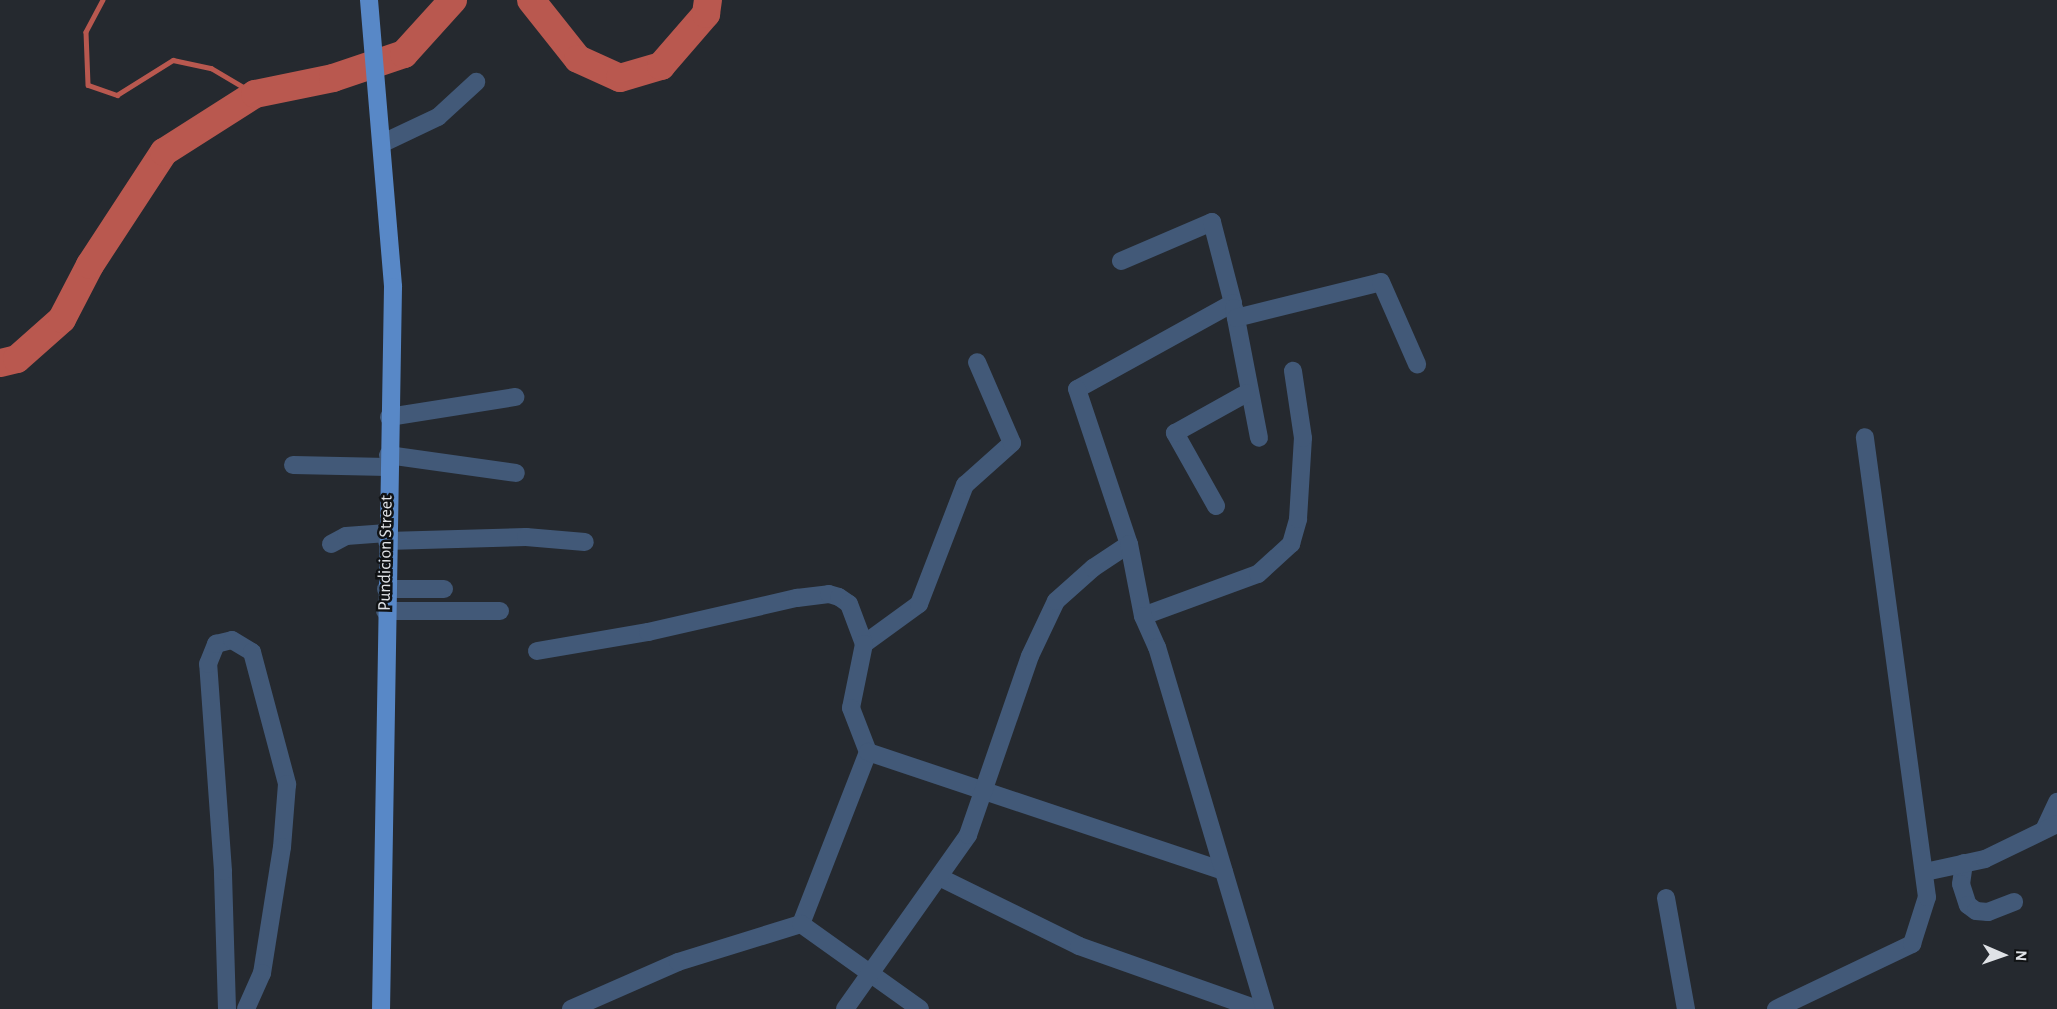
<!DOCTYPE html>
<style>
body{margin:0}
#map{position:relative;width:2057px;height:1009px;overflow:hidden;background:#25292f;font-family:"Alegreya Sans",sans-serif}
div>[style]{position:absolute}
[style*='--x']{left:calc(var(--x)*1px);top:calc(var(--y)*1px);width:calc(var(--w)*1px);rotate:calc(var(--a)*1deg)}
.stream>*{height:4.5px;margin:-2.25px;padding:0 2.25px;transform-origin:2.25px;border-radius:2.25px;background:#b9584f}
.river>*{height:28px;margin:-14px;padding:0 14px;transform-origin:14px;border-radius:14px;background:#b9584f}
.minor>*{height:18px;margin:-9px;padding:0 9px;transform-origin:9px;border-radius:9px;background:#425978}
.major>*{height:18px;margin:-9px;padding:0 9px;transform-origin:9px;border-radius:9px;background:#5888c7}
span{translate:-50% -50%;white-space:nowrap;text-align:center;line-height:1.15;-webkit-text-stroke:5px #101214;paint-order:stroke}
.street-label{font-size:18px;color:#dfe2e6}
.north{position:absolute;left:1973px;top:925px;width:60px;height:60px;-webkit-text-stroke:4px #101214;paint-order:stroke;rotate:92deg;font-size:16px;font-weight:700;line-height:24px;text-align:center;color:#dfe2e6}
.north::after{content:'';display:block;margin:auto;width:21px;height:27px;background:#dfe2e6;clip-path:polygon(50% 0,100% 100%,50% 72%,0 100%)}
</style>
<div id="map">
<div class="stream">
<div style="--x:103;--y:0;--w:36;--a:118"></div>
<div style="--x:86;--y:32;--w:53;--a:87.8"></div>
<div style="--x:88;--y:85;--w:31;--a:19"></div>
<div style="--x:117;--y:95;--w:66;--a:-32"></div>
<div style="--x:173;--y:60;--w:39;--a:12"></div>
<div style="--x:211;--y:68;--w:51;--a:30.6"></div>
</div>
<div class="river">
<div style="--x:531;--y:0;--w:75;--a:51.5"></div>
<div style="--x:578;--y:59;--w:46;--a:24.3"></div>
<div style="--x:620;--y:78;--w:43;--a:-16.3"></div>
<div style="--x:661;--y:66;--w:69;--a:-49.1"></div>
<div style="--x:706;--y:14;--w:14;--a:-82"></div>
<div style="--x:0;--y:363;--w:17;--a:-13"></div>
<div style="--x:17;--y:359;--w:60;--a:-41.6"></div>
<div style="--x:62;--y:319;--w:61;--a:-62.6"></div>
<div style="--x:90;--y:265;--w:135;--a:-56.8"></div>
<div style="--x:164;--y:152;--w:108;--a:-32.5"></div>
<div style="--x:255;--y:94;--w:80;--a:-11.6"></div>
<div style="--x:333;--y:78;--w:75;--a:-18.7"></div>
<div style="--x:404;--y:54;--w:73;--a:-47.8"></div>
</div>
<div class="minor">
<div style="--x:383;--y:143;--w:61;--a:-25.3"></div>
<div style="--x:438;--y:117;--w:52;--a:-42.6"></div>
<div style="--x:1121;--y:261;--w:99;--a:-23.2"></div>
<div style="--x:1212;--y:222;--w:84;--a:75.5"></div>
<div style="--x:1233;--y:303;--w:178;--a:151.1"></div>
<div style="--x:1077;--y:389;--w:163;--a:71.5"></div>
<div style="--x:1234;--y:308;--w:132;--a:79.1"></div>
<div style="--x:1236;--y:318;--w:149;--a:-13.9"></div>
<div style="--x:1381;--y:282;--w:90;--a:66.3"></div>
<div style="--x:389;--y:417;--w:128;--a:-9"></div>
<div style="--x:388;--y:455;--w:129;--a:8"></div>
<div style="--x:293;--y:465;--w:95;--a:1.2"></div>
<div style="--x:1216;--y:506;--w:84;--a:-119.3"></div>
<div style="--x:1175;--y:433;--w:82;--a:-29.1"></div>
<div style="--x:387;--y:541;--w:139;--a:-1.6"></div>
<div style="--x:526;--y:537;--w:59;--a:4.8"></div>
<div style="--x:331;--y:544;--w:17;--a:-28"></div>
<div style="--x:346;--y:536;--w:41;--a:-4.2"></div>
<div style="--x:386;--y:589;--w:58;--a:0"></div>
<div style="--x:385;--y:611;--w:115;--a:0"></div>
<div style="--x:1143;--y:616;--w:122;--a:-20.1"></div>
<div style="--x:1258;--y:574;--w:45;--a:-42.3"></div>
<div style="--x:1291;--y:544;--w:26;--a:-74"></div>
<div style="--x:1298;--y:519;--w:81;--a:-86.5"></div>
<div style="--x:1303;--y:438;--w:68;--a:-98.5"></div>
<div style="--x:864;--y:644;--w:68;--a:-36"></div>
<div style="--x:919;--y:604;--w:128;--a:-68.9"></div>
<div style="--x:965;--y:485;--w:63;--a:-41.8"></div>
<div style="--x:1012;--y:443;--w:88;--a:-113.4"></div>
<div style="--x:537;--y:651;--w:113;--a:-9.7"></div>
<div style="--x:648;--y:632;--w:153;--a:-12.9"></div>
<div style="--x:797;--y:598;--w:32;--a:-7"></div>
<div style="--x:829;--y:594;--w:10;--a:17"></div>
<div style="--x:839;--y:597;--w:12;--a:35"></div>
<div style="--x:849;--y:604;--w:43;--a:69.4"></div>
<div style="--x:864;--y:644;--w:65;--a:101.5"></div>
<div style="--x:851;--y:708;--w:47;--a:68.9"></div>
<div style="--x:2045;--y:828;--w:29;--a:-65"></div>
<div style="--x:1964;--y:863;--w:21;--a:98"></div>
<div style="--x:1961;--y:884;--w:22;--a:72"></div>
<div style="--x:1968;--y:905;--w:10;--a:37"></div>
<div style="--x:1976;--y:911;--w:12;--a:5"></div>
<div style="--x:1988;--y:912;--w:28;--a:-21"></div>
<div style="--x:1925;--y:872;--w:61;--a:-12.2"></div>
<div style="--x:1985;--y:859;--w:80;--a:-25.9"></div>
<div style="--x:939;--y:877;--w:156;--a:26.2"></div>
<div style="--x:1079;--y:946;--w:189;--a:19.5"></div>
<div style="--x:1666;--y:898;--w:113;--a:79.8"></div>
<div style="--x:801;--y:924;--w:185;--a:-68.7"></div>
<div style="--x:868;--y:752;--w:375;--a:18.5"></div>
<div style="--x:227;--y:1009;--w:138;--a:-91.7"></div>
<div style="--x:223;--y:871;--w:208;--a:-94.1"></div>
<div style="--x:208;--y:664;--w:22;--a:-68"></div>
<div style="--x:216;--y:644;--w:16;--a:-14"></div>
<div style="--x:232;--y:640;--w:23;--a:31"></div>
<div style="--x:252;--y:652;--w:137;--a:75.1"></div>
<div style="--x:287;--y:784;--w:63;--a:94.5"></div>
<div style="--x:282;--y:847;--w:128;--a:99"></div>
<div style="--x:262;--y:973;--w:39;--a:114"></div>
<div style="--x:571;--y:1009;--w:117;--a:-23.7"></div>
<div style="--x:678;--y:962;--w:129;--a:-17.2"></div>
<div style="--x:801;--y:924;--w:146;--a:35.5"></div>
<div style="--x:845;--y:1009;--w:213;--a:-54.7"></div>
<div style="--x:968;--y:835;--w:189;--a:-70.9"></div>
<div style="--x:1030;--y:656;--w:61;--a:-64.7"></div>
<div style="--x:1056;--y:601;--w:50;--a:-41.7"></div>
<div style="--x:1093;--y:568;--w:43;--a:-33.7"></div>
<div style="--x:1129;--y:544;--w:73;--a:79"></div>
<div style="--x:1143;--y:616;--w:34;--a:66"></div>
<div style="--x:1157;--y:647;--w:378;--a:73.4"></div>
<div style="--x:1776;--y:1009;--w:151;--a:-25.5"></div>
<div style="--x:1912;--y:944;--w:49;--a:-72.3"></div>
<div style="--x:1927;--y:897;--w:464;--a:-97.7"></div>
</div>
<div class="major">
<div style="--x:369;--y:0;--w:288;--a:85.2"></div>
<div style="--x:393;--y:287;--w:722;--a:90.95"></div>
</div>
<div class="street-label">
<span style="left:386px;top:553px;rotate:-89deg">Pundicion Street</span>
</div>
<div class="north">N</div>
</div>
